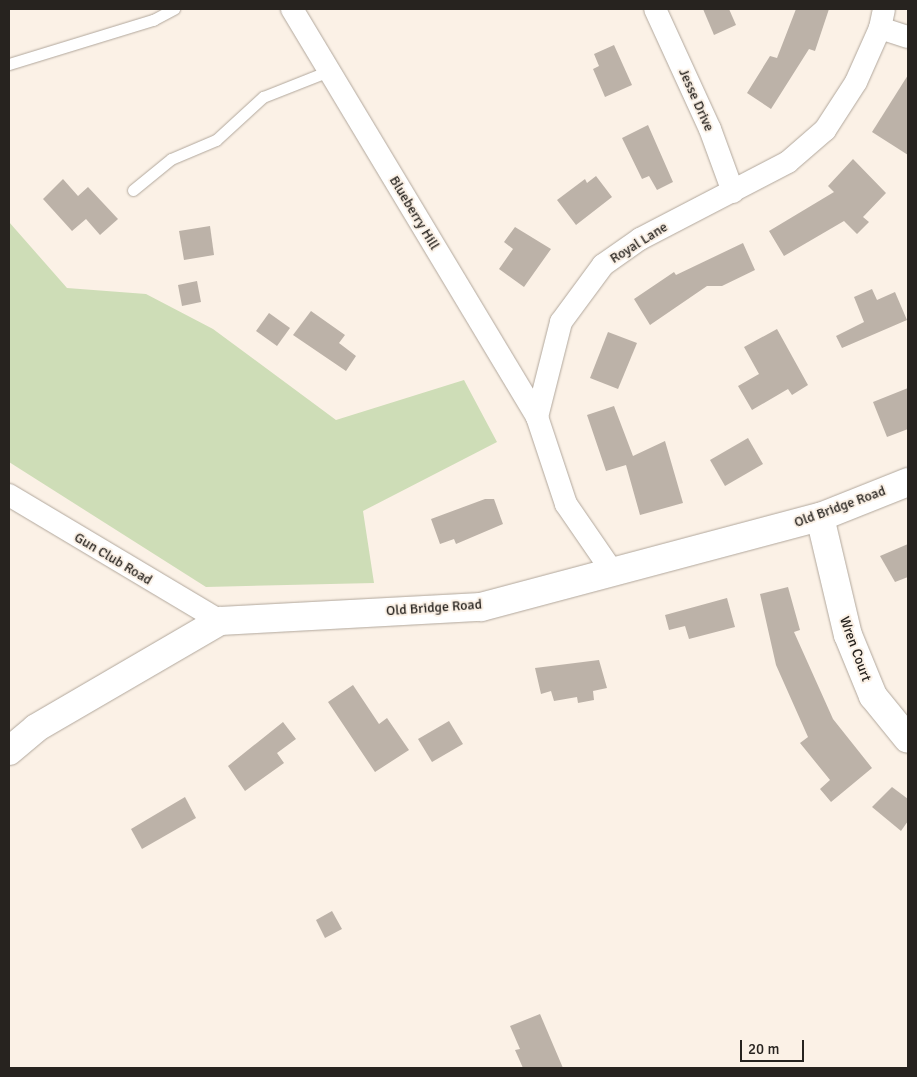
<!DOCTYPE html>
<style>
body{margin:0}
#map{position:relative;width:917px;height:1077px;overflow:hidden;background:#fbf1e6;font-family:Signika,sans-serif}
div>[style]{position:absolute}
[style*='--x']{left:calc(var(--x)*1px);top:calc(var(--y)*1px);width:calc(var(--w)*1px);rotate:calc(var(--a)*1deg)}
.green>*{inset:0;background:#ceddb7}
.building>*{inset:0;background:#bcb2a8}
.roads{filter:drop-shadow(0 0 1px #b1a79c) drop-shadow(0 0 1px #b1a79c)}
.lane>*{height:11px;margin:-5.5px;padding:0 5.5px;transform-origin:5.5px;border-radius:5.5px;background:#fff}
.street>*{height:22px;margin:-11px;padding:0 11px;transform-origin:11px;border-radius:11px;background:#fff}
.secondary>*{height:28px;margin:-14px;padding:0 14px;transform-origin:14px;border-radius:14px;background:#fff}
span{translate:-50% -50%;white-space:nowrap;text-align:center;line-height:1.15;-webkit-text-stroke:4px #fbf1e6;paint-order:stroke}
.street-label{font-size:14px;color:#27231f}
.frame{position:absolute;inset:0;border:10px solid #27231f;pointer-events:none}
.scale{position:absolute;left:740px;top:1040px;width:64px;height:22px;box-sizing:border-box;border:2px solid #27231f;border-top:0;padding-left:6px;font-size:15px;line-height:18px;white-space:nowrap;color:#27231f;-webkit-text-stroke:4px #fbf1e6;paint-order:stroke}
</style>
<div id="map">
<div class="green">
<div style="clip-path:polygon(9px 222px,67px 288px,146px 294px,213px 329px,336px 420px,464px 380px,497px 442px,363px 511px,374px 583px,206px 587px,9px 462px)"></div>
</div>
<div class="building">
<div style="clip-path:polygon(703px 9px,729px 9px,736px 25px,714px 35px)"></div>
<div style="clip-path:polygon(796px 9px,829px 9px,815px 51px,809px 49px,771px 109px,747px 93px,770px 56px,777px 58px)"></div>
<div style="clip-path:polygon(614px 45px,632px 85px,605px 97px,593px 69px,599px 66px,594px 54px)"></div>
<div style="clip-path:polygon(908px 75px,908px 155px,872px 132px)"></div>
<div style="clip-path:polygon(648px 125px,673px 182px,657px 190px,649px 176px,642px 179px,622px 138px)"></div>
<div style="clip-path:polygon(853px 159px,886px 193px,863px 217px,869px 222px,857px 234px,844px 221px,784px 256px,769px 231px,834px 192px,828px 186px)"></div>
<div style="clip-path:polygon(596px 176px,612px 197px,576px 225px,557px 200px,585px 179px,587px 183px)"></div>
<div style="clip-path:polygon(63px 179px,78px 196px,88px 187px,118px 219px,100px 235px,86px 219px,72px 231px,43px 199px)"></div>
<div style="clip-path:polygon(210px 226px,214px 255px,184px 260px,179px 231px)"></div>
<div style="clip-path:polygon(515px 227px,551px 249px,524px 287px,499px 269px,513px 249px,504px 242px)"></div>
<div style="clip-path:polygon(743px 243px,755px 270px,722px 286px,707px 286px,650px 325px,634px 299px,674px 272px,676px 275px)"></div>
<div style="clip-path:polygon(197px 281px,201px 302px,182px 306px,178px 285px)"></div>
<div style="clip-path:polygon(872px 289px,877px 300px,895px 292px,907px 320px,842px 348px,836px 336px,864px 322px,854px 297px)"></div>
<div style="clip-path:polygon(311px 311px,345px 335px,339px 343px,356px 356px,346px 371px,293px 335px)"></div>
<div style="clip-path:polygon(269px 313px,290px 328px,277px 346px,256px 331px)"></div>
<div style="clip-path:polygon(777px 329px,808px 385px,792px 395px,788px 389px,752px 410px,738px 386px,759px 374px,744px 347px)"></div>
<div style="clip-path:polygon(608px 332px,637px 343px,618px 389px,590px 378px)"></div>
<div style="clip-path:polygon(908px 388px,908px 429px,887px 437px,873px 402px)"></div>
<div style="clip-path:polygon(614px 406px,633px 456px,665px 441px,683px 503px,640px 515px,626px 465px,606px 471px,587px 415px)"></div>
<div style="clip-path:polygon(748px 438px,763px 464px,725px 486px,710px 460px)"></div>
<div style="clip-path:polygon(485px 499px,494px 499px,503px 524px,456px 544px,454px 539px,440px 544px,431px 519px)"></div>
<div style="clip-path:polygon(908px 544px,908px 577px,895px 582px,880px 556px)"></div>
<div style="clip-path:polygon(788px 587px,800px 630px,794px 632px,833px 719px,872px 768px,831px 802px,820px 789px,830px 780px,800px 743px,808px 737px,776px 665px,760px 594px)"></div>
<div style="clip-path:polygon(727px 598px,735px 627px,689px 639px,685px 626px,669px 630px,665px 615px)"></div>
<div style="clip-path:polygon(599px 660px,607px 688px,593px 691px,594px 700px,578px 703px,577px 697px,554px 701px,551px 691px,541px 694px,535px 668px)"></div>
<div style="clip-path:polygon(353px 685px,379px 724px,387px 718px,409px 750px,375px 772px,328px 702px)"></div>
<div style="clip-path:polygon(449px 721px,463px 744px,432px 762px,418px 739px)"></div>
<div style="clip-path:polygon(283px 722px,296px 739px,277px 753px,284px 763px,245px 791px,228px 766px)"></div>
<div style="clip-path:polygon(892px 787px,908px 799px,908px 821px,901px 831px,872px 807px)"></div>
<div style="clip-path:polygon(185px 797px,196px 818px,142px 849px,131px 829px)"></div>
<div style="clip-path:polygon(332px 911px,342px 929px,325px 938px,316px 920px)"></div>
<div style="clip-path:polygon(540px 1014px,563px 1068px,523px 1068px,515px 1050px,520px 1049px,510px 1026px)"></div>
</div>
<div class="roads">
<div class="lane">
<div style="--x:9;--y:64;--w:151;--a:-17"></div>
<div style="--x:153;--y:20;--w:24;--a:-28"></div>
<div style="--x:133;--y:190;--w:49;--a:-39.2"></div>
<div style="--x:171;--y:159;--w:49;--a:-22.9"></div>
<div style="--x:216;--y:140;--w:64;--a:-42.5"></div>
<div style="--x:263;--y:97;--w:71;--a:-21.5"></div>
</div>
<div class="street">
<div style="--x:292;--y:9;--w:476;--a:59"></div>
<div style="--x:655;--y:9;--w:132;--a:65.4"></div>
<div style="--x:710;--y:129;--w:67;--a:69.9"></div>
<div style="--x:880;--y:28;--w:29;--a:18"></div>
<div style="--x:9;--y:495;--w:246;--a:30.8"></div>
<div style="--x:612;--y:571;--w:81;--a:-124.5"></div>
<div style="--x:566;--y:504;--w:92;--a:-108.4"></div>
<div style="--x:537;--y:417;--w:98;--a:-75.8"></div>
<div style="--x:561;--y:322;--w:71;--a:-53.6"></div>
<div style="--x:603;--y:265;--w:45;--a:-35.1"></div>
<div style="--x:640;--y:239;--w:167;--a:-27.5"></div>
<div style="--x:788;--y:162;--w:49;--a:-40.9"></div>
<div style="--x:825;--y:130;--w:57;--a:-57.1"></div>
<div style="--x:856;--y:82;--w:59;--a:-66"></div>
<div style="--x:880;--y:28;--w:19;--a:-78"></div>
</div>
<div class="secondary">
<div style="--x:820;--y:517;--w:121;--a:76.7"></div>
<div style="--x:848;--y:635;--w:66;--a:67.7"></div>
<div style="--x:873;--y:696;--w:55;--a:50.9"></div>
<div style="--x:9;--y:751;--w:35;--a:-40"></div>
<div style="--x:36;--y:728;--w:213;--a:-30.2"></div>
<div style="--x:220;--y:621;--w:261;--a:-3.1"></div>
<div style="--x:481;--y:607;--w:351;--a:-14.9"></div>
<div style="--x:820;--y:517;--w:95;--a:-21.7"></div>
</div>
</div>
<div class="street-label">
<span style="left:696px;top:100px;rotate:66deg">Jesse Drive</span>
<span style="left:414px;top:213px;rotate:59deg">Blueberry Hill</span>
<span style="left:639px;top:243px;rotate:-32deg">Royal Lane</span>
<span style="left:840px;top:507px;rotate:-20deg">Old Bridge Road</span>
<span style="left:113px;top:559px;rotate:31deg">Gun Club Road</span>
<span style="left:434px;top:608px;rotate:-4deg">Old Bridge Road</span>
<span style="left:855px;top:649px;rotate:70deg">Wren Court</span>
</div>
<div class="frame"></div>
<div class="scale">20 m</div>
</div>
